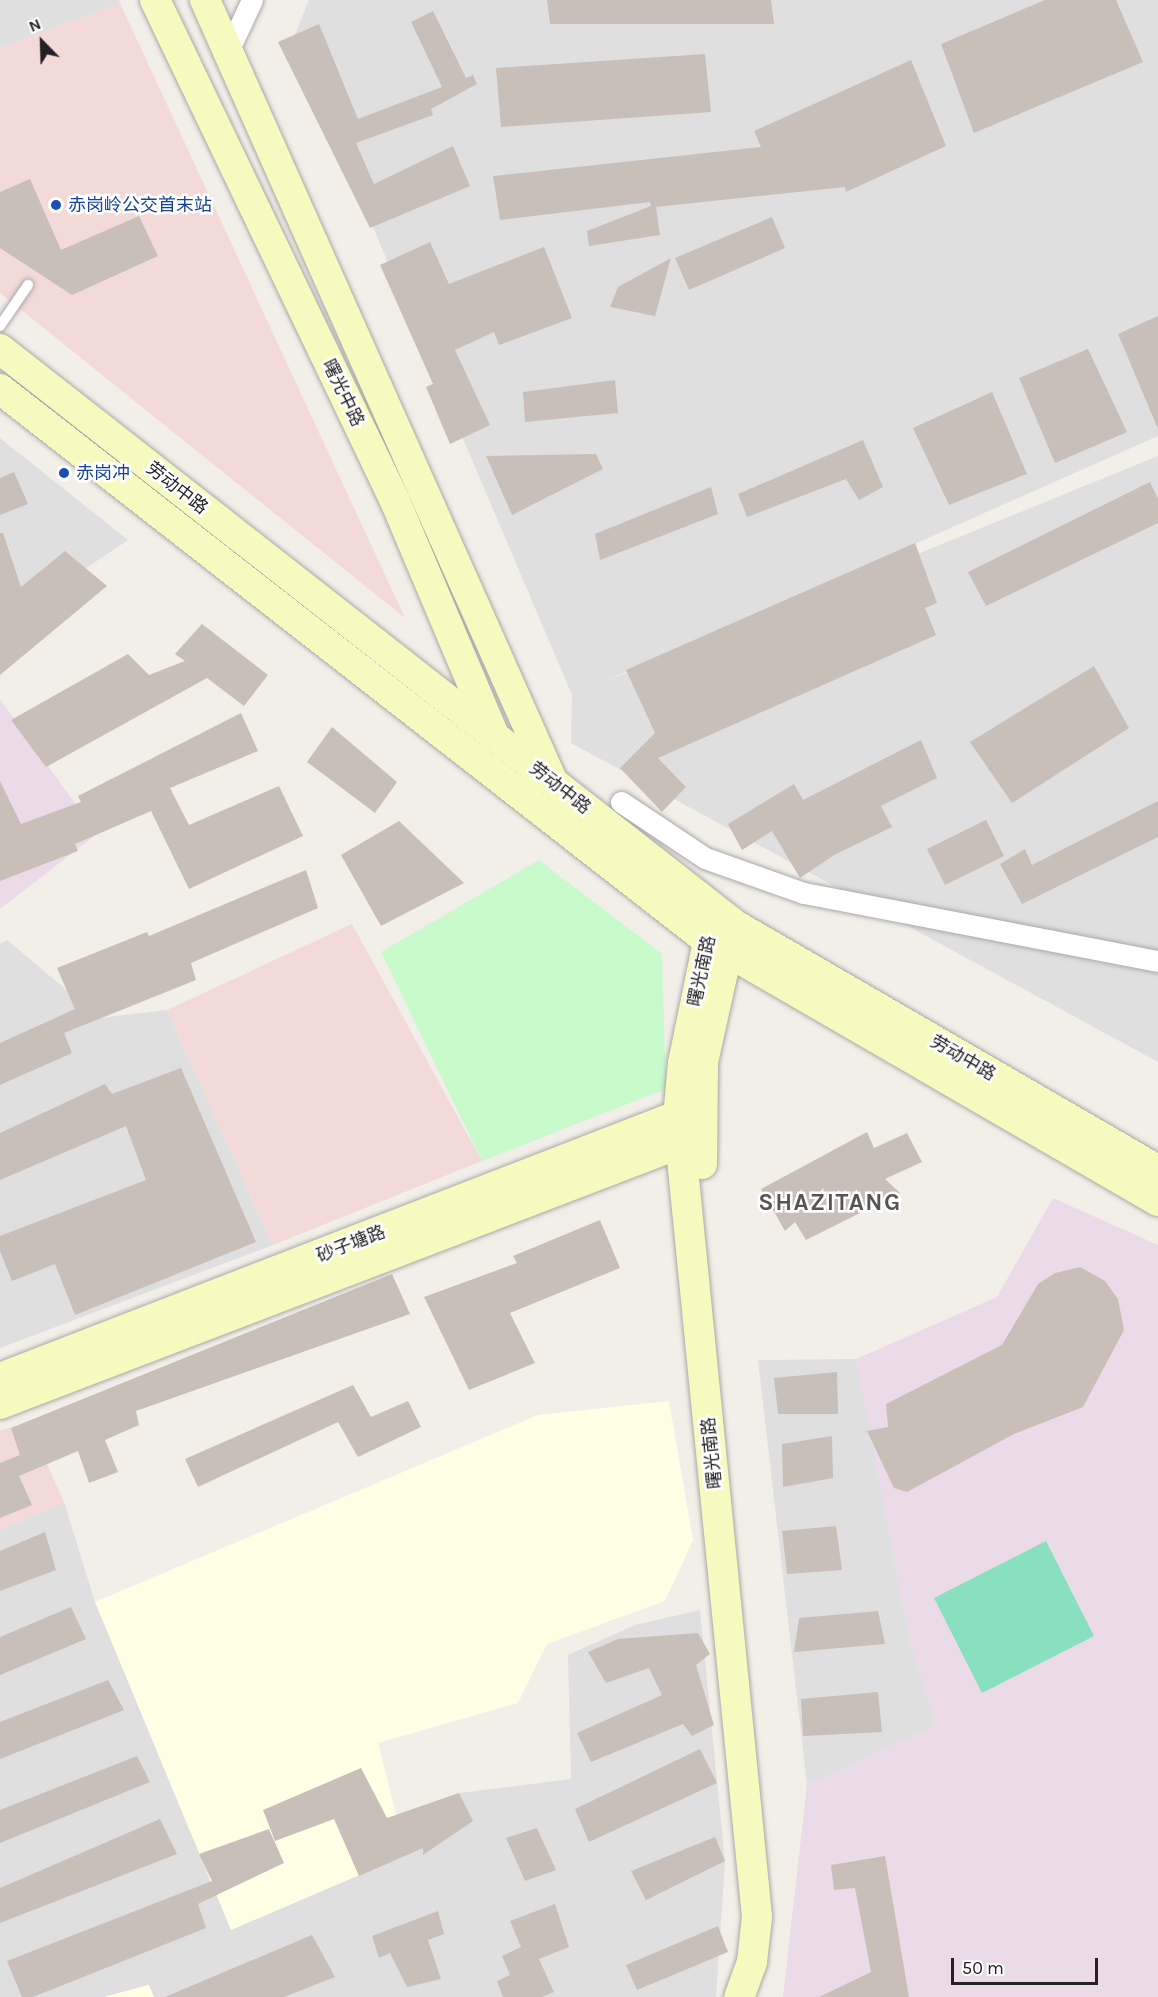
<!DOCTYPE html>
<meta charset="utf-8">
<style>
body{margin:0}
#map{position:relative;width:1158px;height:1997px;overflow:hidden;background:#f2efe9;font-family:Karla,"Noto Sans SC",sans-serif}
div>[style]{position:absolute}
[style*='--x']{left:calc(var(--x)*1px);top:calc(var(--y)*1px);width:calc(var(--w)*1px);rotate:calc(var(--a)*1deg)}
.residential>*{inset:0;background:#e0dfdf}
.commercial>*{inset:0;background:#f2dad9}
.industrial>*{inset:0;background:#ebdbe8}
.education>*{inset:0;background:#ffffe5}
.park>*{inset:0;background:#c8facc}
.pitch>*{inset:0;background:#88e0be}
.building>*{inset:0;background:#c7bfb8}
.roads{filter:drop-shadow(0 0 2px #a9a9a9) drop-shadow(0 0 2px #a9a9a9)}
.lane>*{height:10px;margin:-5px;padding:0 5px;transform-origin:5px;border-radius:5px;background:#fff}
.street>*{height:21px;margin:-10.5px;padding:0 10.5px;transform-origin:10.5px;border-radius:10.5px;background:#fff}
.secondary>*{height:30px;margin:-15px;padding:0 15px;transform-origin:15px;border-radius:15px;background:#f7fabf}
.dots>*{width:16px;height:16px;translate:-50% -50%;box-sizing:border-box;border:3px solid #fff;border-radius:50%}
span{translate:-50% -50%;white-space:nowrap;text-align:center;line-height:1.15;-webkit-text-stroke:5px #fff;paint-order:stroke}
.transit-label{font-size:18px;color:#164399}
.left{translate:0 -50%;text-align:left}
.street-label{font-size:18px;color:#222}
.district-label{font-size:24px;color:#555;font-weight:700;letter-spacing:1.5px}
.north{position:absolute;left:12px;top:12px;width:60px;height:60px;-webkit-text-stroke:4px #fff;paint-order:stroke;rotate:337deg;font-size:16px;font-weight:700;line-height:24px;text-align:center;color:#222}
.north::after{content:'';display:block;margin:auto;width:21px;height:27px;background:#222;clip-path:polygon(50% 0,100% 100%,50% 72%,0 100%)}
.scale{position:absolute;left:951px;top:1958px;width:147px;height:27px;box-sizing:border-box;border:3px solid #222;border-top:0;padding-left:8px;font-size:18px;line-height:21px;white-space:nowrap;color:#222;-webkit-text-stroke:4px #fff;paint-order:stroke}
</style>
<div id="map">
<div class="residential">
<div style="clip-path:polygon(0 0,119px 0,120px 3px,0 48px)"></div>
<div style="clip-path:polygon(309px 0,1158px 0,1158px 436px,601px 683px,1158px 456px,1158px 1062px,571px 743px,572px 695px,293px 39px)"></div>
<div style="clip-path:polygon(0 438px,128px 540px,0 626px)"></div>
<div style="clip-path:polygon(7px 940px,100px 1018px,167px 1010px,273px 1245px,0 1348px,0 944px)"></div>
<div style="clip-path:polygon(856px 1359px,936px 1726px,807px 1785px,758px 1360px)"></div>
<div style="clip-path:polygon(64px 1502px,95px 1602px,406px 1855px,399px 1814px,459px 1793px,571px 1779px,568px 1655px,635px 1625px,700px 1610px,725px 1861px,716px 1997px,154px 1997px,148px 1985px,104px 1997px,0 1997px,0 1530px)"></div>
</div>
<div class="commercial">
<div style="clip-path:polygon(120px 3px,405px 618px,0 293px,0 48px)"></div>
<div style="clip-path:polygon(352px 924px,482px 1161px,273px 1245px,167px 1010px)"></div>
<div style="clip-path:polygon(28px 1422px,64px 1502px,0 1530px,0 1431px)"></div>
</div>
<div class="industrial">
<div style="clip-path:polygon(0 699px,97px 834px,0 909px)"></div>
<div style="clip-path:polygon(1053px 1198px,1158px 1245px,1158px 1997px,783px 1997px,807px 1785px,936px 1726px,908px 1635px,856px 1359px,997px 1297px)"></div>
</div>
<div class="education">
<div style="clip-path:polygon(669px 1401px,693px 1540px,665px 1601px,547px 1644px,518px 1703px,378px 1743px,406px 1855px,231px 1930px,95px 1602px,538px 1415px)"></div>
<div style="clip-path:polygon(149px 1985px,154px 1997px,104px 1997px)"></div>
</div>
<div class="park">
<div style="clip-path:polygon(539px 860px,662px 954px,666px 1089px,482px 1161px,381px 952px)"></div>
</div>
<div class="pitch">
<div style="clip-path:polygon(1046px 1541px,1094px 1636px,982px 1693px,934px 1598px)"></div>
</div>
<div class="building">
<div style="clip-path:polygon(547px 0,771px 0,774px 24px,550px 24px)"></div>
<div style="clip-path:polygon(1045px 0,1116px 0,1143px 62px,974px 133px,941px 44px)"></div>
<div style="clip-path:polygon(433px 11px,466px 78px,473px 75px,477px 84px,431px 109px,433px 115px,356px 143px,374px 184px,453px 146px,470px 186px,370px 228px,278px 42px,319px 24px,358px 119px,442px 87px,411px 22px)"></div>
<div style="clip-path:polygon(705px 54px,711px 112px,501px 127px,496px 68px)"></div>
<div style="clip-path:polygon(911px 60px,946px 146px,846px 192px,845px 187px,656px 207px,660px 235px,589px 246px,587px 231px,651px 206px,650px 202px,500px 220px,493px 176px,761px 147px,754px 131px)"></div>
<div style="clip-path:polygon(30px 179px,61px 250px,139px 216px,158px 256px,72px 295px,0 248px,0 192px)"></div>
<div style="clip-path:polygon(772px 217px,785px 248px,689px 290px,675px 258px)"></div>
<div style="clip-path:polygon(430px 242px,449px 284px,544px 247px,572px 318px,499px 345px,494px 332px,455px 350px,490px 425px,450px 444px,426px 387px,433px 384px,380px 265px)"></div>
<div style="clip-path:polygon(671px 258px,655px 316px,610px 307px,618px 287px)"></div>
<div style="clip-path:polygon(1158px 316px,1158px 429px,1118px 334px)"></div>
<div style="clip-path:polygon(1088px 349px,1127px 432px,1055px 463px,1019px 378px)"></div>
<div style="clip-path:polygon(615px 380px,618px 413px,525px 422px,523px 392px)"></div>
<div style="clip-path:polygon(992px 392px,1027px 474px,949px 505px,913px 428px)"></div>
<div style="clip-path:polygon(863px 440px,883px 487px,859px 500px,846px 479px,747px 517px,738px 494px)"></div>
<div style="clip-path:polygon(596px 454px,603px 469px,512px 515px,486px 456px)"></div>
<div style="clip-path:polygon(14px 472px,28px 504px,0 515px,0 478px)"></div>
<div style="clip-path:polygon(1150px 482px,1158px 499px,1158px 523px,986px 606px,968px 572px)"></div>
<div style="clip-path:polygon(711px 487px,718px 514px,600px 560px,595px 534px)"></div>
<div style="clip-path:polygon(0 533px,3px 533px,21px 587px,65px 551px,107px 586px,0 675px)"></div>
<div style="clip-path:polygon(915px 543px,937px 603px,925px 608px,936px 635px,658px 758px,686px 787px,662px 812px,620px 768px,655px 733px,626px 670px)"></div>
<div style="clip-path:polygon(202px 624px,268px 675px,244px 706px,207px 678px,46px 767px,11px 720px,128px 654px,149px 675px,185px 661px,175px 654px)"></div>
<div style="clip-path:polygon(1094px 666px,1129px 728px,1012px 803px,970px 742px)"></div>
<div style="clip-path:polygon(241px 713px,258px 751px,170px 788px,189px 825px,279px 786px,303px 836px,189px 889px,151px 811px,75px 844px,78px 851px,0 881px,0 781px,21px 824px,81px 802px,78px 796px)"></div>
<div style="clip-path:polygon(332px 727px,397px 782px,375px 813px,307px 762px)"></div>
<div style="clip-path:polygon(921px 740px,937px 778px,881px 806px,892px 827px,834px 855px,800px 878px,772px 831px,742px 850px,728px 824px,794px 784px,803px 800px)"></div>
<div style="clip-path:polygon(1158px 801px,1158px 837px,1022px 904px,1000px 864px,1025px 849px,1032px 865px)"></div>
<div style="clip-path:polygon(986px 820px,1004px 856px,945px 885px,927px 849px)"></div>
<div style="clip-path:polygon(399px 821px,464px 883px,381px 926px,341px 855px)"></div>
<div style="clip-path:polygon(306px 870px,318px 908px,191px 963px,196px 980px,64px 1033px,72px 1053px,0 1085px,0 1043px,75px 1009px,57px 968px,147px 932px,149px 936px)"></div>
<div style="clip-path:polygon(181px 1068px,256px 1242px,75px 1315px,55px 1264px,12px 1281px,0 1251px,0 1236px,146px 1180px,126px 1126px,0 1180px,0 1133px,105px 1084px,112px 1094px)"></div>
<div style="clip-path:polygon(867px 1132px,874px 1148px,907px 1133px,922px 1162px,885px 1179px,900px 1193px,806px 1240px,795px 1222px,785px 1231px,761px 1189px)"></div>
<div style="clip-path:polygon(600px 1220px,620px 1268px,510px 1313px,535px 1363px,469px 1390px,424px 1297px,517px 1263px,513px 1256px)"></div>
<div style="clip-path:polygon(1080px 1267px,1105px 1281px,1118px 1299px,1124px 1330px,1083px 1407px,1014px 1434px,907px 1492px,894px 1488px,867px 1431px,888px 1427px,886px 1404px,1002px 1345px,1038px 1284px,1055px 1273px)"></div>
<div style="clip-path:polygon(392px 1274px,410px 1314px,136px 1411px,139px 1425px,105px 1440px,118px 1472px,89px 1483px,78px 1451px,19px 1476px,32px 1505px,0 1518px,0 1463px,20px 1455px,11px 1428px)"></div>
<div style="clip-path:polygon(837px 1372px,838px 1414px,778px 1414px,774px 1378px)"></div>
<div style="clip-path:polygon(353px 1385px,371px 1417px,408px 1401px,421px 1427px,358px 1457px,338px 1422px,198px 1487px,185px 1459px)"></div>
<div style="clip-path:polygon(832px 1436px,833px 1478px,783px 1487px,782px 1444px)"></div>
<div style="clip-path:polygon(836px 1526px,842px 1570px,787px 1574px,782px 1531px)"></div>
<div style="clip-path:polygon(45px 1532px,56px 1570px,0 1591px,0 1551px)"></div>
<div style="clip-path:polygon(71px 1607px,86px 1639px,0 1675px,0 1637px)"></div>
<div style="clip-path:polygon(878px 1611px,885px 1644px,794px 1652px,799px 1618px)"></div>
<div style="clip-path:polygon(698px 1633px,710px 1654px,696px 1665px,714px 1725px,692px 1736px,683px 1724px,591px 1762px,577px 1733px,662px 1695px,649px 1668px,606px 1683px,588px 1652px,618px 1639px)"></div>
<div style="clip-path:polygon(108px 1680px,124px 1710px,0 1759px,0 1722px)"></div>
<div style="clip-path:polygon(878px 1692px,882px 1732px,803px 1736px,801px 1699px)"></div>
<div style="clip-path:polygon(700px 1749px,717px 1783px,589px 1842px,575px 1809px)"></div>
<div style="clip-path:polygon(137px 1756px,150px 1782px,0 1843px,0 1810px)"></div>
<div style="clip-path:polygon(361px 1768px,387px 1818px,459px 1793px,473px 1821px,423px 1855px,423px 1848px,359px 1876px,334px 1819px,275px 1841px,263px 1810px)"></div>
<div style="clip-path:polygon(160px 1819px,177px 1854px,0 1923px,0 1888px)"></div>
<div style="clip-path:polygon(537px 1828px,556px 1870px,525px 1881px,506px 1838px)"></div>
<div style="clip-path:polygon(269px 1829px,284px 1863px,198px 1904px,206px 1928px,33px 1997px,22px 1997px,7px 1961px,212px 1881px,199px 1854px)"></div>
<div style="clip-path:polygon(715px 1837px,725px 1861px,646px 1900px,631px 1871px)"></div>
<div style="clip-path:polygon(885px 1856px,909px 1997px,819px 1997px,871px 1972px,855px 1888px,834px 1890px,831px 1865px)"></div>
<div style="clip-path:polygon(555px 1904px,569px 1947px,539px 1959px,554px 1992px,542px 1997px,503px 1997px,497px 1981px,510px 1975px,502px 1956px,521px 1947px,510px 1921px)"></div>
<div style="clip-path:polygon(438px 1911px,444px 1934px,428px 1940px,441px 1979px,407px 1987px,390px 1953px,379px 1958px,372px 1936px)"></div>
<div style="clip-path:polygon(718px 1926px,728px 1952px,637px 1990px,626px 1965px)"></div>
<div style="clip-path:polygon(312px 1935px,335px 1977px,284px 1997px,165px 1997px)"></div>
</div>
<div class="roads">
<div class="lane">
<div style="--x:0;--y:326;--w:50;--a:-55.7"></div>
</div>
<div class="street">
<div style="--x:229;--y:49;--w:54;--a:-64.9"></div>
<div style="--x:621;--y:802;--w:101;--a:33.7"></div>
<div style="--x:705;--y:858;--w:105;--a:19.5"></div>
<div style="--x:804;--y:893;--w:360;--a:10.9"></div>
</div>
<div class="secondary">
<div style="--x:155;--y:0;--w:556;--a:64.4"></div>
<div style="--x:395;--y:501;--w:254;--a:67.1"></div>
<div style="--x:205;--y:0;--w:854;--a:66.02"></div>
<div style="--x:0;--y:349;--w:934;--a:38.08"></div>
<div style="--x:735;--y:925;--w:489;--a:30.1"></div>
<div style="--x:0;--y:389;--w:896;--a:37.93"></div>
<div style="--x:707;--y:940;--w:521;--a:30.06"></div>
<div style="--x:712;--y:922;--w:144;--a:101.6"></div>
<div style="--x:683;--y:1063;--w:55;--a:95.2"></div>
<div style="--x:678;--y:1118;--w:803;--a:84.35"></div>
<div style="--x:757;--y:1917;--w:45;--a:96.3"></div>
<div style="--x:752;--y:1962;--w:37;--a:110"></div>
<div style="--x:702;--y:1164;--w:102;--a:-89.4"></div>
<div style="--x:703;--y:1062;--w:129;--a:-77.5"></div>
<div style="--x:0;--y:1378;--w:745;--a:-21.16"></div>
<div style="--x:0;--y:1404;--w:750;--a:-20.95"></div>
</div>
</div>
<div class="dots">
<div style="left:56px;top:205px;background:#1a4fb4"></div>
<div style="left:64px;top:473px;background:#1a4fb4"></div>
</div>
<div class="transit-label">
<span class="left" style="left:68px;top:205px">赤岗岭公交首末站</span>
<span class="left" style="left:76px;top:473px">赤岗冲</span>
</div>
<div class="street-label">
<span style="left:343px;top:393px;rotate:64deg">曙光中路</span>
<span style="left:177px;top:488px;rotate:38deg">劳动中路</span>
<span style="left:560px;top:788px;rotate:38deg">劳动中路</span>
<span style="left:702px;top:971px;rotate:-78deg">曙光南路</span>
<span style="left:963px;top:1058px;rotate:30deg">劳动中路</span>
<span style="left:351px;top:1244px;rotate:-21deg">砂子塘路</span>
<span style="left:712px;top:1453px;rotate:-96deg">曙光南路</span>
</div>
<div class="district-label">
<span style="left:830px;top:1203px">SHAZITANG</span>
</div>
<div class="north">N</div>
<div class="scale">50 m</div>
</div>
